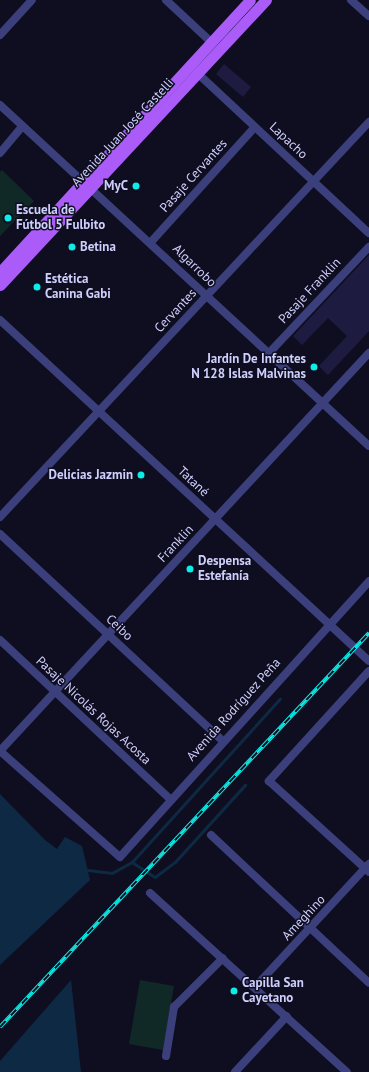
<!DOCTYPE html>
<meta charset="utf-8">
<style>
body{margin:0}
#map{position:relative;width:369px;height:1072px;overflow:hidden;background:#0f0e20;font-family:"PT Sans",sans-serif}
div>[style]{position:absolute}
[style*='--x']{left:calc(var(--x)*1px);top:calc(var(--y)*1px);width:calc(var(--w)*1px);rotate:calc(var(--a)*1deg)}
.green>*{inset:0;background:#112926}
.water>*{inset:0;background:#0e2943}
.stream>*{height:2.5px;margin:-1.25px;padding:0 1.25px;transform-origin:1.25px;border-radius:1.25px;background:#0e2943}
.building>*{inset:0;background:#1e1b40}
.minor>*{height:8px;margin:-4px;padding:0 4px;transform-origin:4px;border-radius:4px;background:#3b407d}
.tertiary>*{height:8px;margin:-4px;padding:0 4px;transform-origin:4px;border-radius:4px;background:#3b407d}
.primary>*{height:11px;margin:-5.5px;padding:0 5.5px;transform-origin:5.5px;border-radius:5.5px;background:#aa5bf8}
.rail>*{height:4px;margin-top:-2px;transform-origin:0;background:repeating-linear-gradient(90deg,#0f0e20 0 8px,#0bede8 0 16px);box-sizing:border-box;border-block:1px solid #0bede8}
.dots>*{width:11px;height:11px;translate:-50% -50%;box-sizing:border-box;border:2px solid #0f0e20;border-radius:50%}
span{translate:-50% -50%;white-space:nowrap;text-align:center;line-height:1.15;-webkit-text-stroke:3px #0f0e20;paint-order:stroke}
.street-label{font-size:13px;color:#cfcffd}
.poi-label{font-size:13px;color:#cfcffd;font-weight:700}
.right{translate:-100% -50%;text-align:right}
.left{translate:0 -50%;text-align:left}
</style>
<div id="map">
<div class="green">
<div style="clip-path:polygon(2px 170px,34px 201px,0 236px,0 172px)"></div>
<div style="clip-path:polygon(140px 980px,174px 986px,163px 1050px,129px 1044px)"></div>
</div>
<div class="water">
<div style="clip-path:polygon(0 794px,45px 840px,57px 849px,65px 837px,82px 846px,90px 880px,0 965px)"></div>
<div style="clip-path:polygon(71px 980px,81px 1072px,0 1072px,0 1061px)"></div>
</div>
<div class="stream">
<div style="--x:132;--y:862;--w:27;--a:33"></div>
<div style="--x:155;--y:877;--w:25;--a:-37"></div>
<div style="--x:175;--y:862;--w:104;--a:-47.7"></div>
<div style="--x:88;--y:870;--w:24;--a:7"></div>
<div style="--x:112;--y:873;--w:23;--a:-29"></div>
<div style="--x:132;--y:862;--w:220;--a:-47.8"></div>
</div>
<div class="building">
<div style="clip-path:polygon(224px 64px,251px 87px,243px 97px,216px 74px)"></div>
<div style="clip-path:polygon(369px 255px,369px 331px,328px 375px,319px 366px,347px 336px,328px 318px,302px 345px,293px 336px)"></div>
</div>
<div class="minor">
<div style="--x:166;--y:0;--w:62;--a:43"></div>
<div style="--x:351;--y:0;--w:24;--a:42"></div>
<div style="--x:0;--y:35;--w:47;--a:-47.6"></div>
<div style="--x:194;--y:70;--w:239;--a:43"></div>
<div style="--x:0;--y:153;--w:35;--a:-50"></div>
<div style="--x:151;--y:242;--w:155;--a:-47.9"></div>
<div style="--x:269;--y:353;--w:146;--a:-46.7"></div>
<div style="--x:0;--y:517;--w:541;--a:-46.95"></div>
<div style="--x:0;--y:534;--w:303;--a:42.9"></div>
<div style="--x:0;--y:640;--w:233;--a:43.1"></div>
<div style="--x:369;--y:671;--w:149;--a:132.3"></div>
<div style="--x:269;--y:781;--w:135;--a:42.3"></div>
<div style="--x:0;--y:751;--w:543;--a:-47.17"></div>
<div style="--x:0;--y:751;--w:160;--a:41.5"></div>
<div style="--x:120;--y:857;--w:372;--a:-47.9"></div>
<div style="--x:211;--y:835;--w:216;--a:43.1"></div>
<div style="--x:150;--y:893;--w:266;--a:42.3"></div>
<div style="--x:255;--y:987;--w:168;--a:-47.2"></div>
<div style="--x:166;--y:1056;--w:50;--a:-80.7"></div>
<div style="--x:174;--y:1007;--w:69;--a:-45"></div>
<div style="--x:235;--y:1072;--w:76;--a:-47.1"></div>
</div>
<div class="tertiary">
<div style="--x:0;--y:105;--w:502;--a:42.74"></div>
<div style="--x:0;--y:320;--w:502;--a:42.74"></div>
</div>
<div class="primary">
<div style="--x:0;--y:272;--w:369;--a:-47.4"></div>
<div style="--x:0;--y:285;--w:390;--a:-47"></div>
</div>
<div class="rail">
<div style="--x:0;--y:1027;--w:540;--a:-46.88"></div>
</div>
<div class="dots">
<div style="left:136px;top:186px;background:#0bede8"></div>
<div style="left:8px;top:218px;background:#0bede8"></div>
<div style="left:72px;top:247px;background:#0bede8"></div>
<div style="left:37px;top:287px;background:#0bede8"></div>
<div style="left:314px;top:367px;background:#0bede8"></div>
<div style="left:141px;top:475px;background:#0bede8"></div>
<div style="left:190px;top:569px;background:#0bede8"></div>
<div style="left:234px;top:991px;background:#0bede8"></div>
</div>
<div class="street-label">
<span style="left:123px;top:133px;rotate:-47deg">Avenida Juan José Castelli</span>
<span style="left:288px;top:141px;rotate:43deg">Lapacho</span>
<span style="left:194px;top:176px;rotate:-48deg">Pasaje Cervantes</span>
<span style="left:194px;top:266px;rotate:44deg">Algarrobo</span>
<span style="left:310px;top:291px;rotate:-47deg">Pasaje Franklin</span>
<span style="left:176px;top:311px;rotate:-47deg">Cervantes</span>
<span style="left:193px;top:482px;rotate:43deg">Tatané</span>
<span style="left:176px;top:544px;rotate:-47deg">Franklin</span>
<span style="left:119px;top:628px;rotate:43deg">Ceibo</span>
<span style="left:234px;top:710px;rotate:-48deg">Avenida Rodríguez Peña</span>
<span style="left:93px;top:711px;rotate:43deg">Pasaje Nicolás Rojas Acosta</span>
<span style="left:304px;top:918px;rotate:-47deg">Ameghino</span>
</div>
<div class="poi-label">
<span class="right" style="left:128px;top:186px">MyC</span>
<span class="left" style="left:16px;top:218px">Escuela de<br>Fútbol 5 Fulbito</span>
<span class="left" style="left:80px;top:247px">Betina</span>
<span class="left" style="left:45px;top:287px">Estética<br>Canina Gabi</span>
<span class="right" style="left:306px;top:367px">Jardín De Infantes<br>N 128 Islas Malvinas</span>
<span class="right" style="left:133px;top:475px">Delicias Jazmin</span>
<span class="left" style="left:198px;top:569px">Despensa<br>Estefanía</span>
<span class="left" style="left:242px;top:991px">Capilla San<br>Cayetano</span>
</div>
</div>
